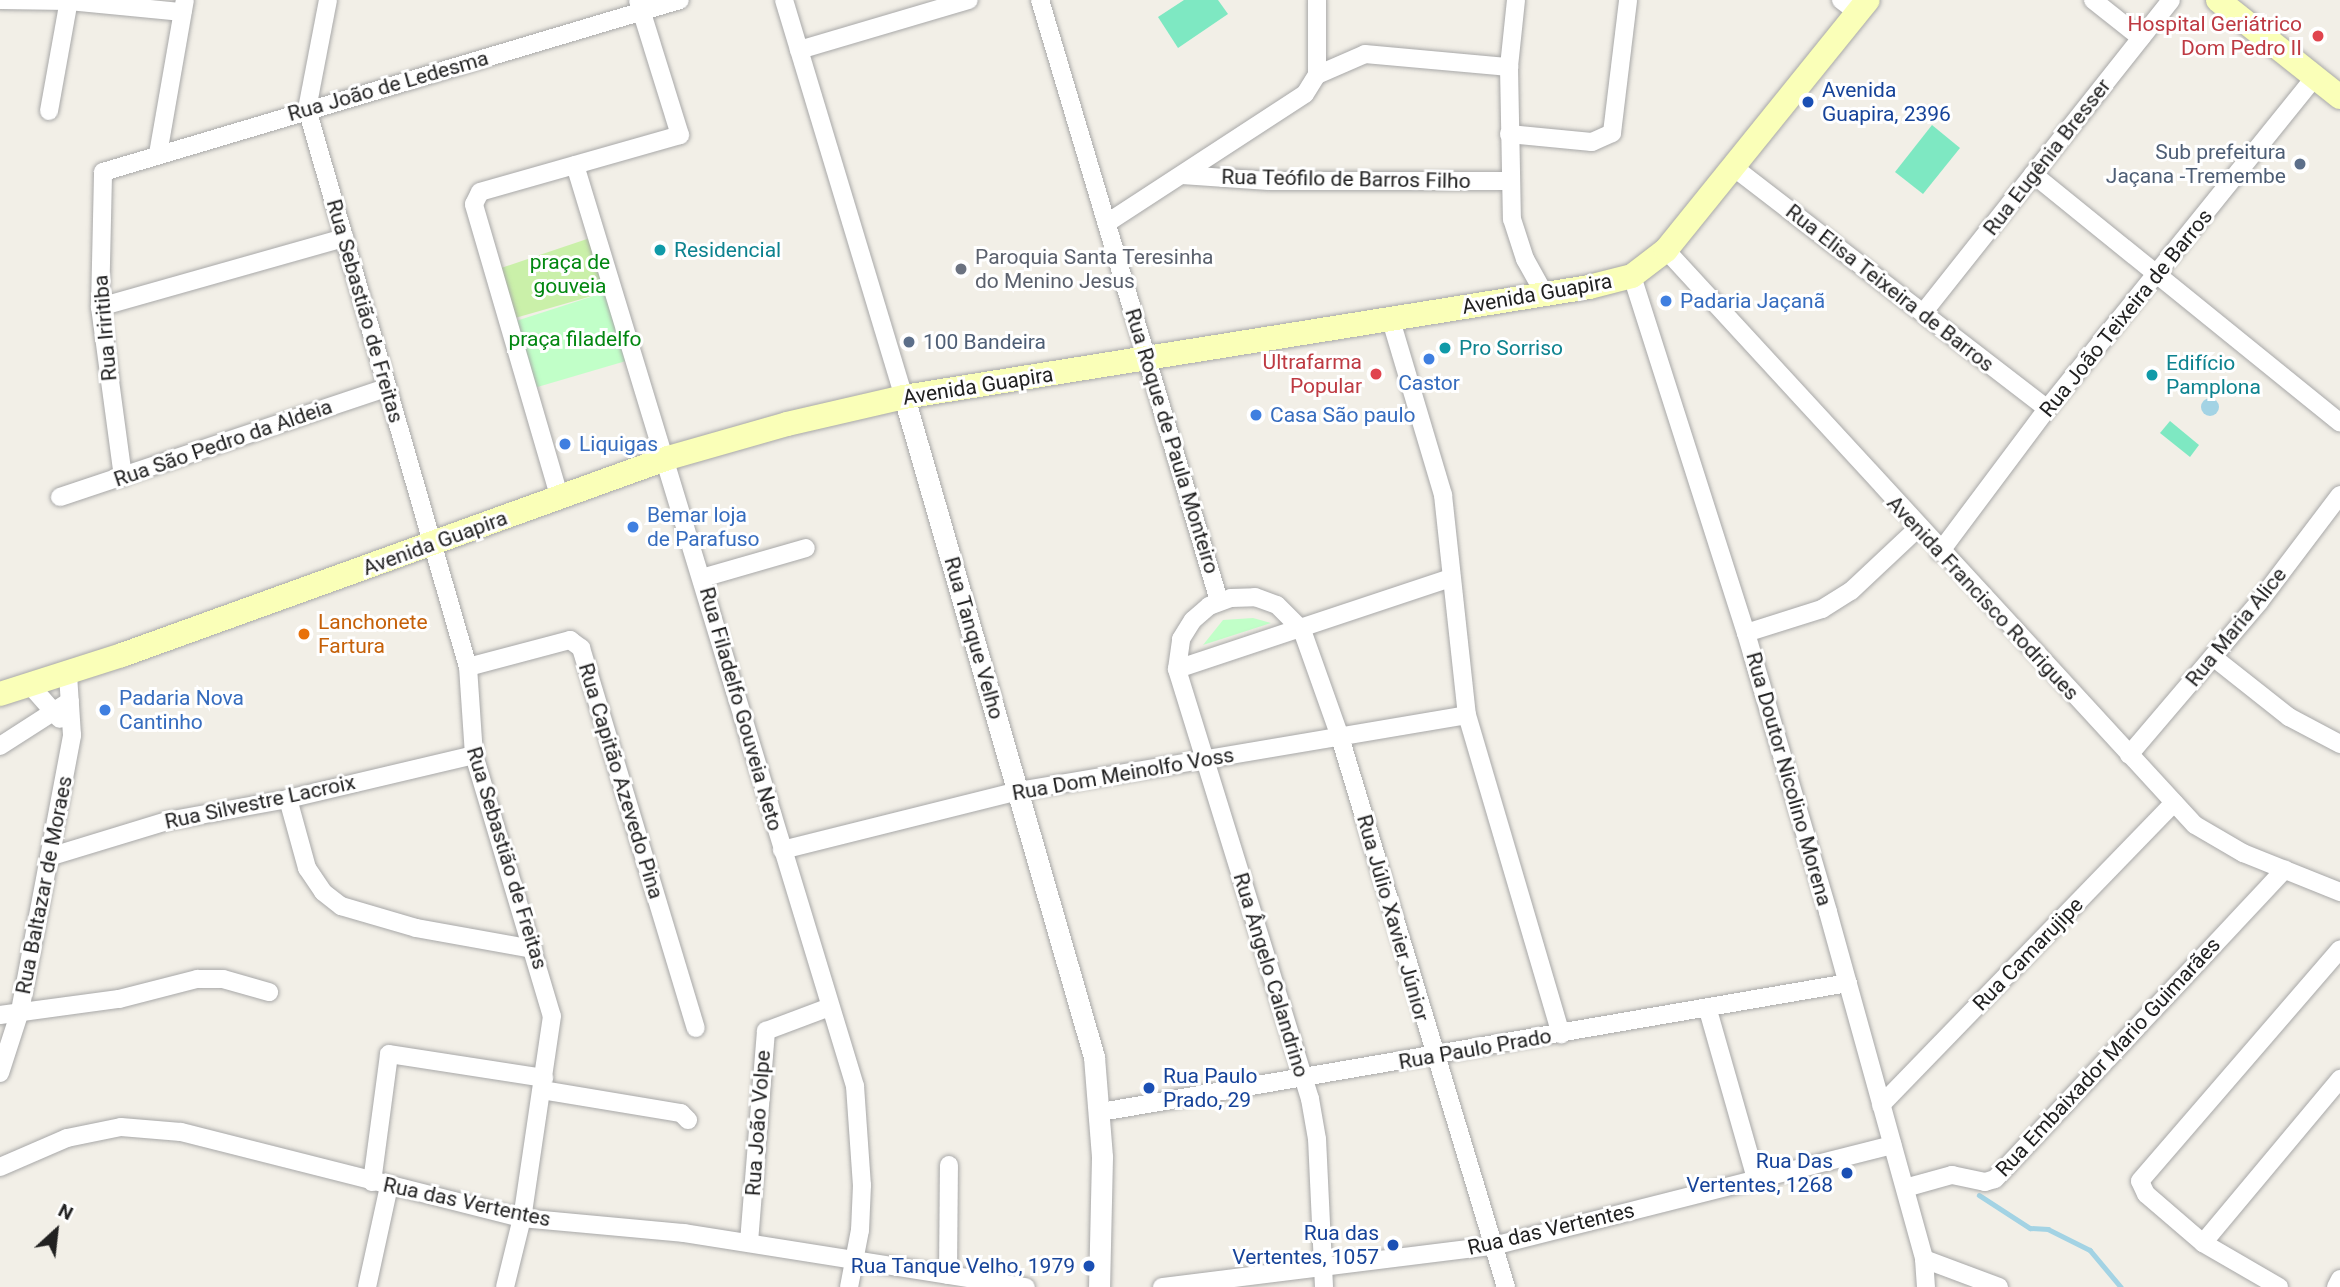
<!DOCTYPE html>
<meta charset="utf-8">
<style>
body{margin:0}
#map{position:relative;width:2340px;height:1287px;overflow:hidden;background:#f2efe7;font-family:Roboto,sans-serif}
div>[style]{position:absolute}
[style*='--x']{left:calc(var(--x)*1px);top:calc(var(--y)*1px);width:calc(var(--w)*1px);rotate:calc(var(--a)*1deg)}
.grass>*{inset:0;background:#caf0a9}
.park>*{inset:0;background:#c1ffc8}
.pitch>*{inset:0;background:#7ee8c2}
.water>*{inset:0;background:#a3d3e4}
.round{border-radius:50%}
.stream>*{height:4.5px;margin:-2.25px;padding:0 2.25px;transform-origin:2.25px;border-radius:2.25px;background:#a3d3e4}
.roads{filter:drop-shadow(0 0 2px #a8a8a8) drop-shadow(0 0 2px #a8a8a8)}
.minor>*{height:18px;margin:-9px;padding:0 9px;transform-origin:9px;border-radius:9px;background:#fff}
.tertiary>*{height:21px;margin:-10.5px;padding:0 10.5px;transform-origin:10.5px;border-radius:10.5px;background:#fff}
.secondary>*{height:24px;margin:-12px;padding:0 12px;transform-origin:12px;border-radius:12px;background:#faffb8}
.dots>*{width:19px;height:19px;translate:-50% -50%;box-sizing:border-box;border:4px solid #fff;border-radius:50%}
span{translate:-50% -50%;white-space:nowrap;text-align:center;line-height:1.15;-webkit-text-stroke:6px #fff;paint-order:stroke}
.health-label{font-size:21px;color:#be3a42}
.right{translate:-100% -50%;text-align:right}
.street-label{font-size:21px;color:#212121}
.transit-label{font-size:21px;color:#164399}
.left{translate:0 -50%;text-align:left}
.service-label{font-size:21px;color:#4e5e75}
.culture-label{font-size:21px;color:#0d838f}
.worship-label{font-size:21px;color:#5b616d}
.park-label{font-size:21px;color:#028710}
.shop-label{font-size:21px;color:#366cbe}
.food-label{font-size:21px;color:#c56008}
.north{position:absolute;left:21px;top:1196px;width:70px;height:70px;-webkit-text-stroke:5px #fff;paint-order:stroke;rotate:27deg;font-size:19px;font-weight:700;line-height:28px;text-align:center;color:#212121}
.north::after{content:'';display:block;margin:auto;width:24px;height:32px;background:#212121;clip-path:polygon(50% 0,100% 100%,50% 72%,0 100%)}
</style>
<div id="map">
<div class="grass">
<div style="clip-path:polygon(590px 238px,606px 292px,515px 318px,498px 269px)"></div>
</div>
<div class="park">
<div style="clip-path:polygon(606px 292px,626px 361px,534px 388px,516px 321px)"></div>
<div style="clip-path:polygon(1253px 618px,1271px 623px,1203px 645px,1223px 620px)"></div>
</div>
<div class="pitch">
<div style="clip-path:polygon(1184px 0,1218px 0,1228px 14px,1178px 48px,1158px 17px)"></div>
<div style="clip-path:polygon(1932px 125px,1960px 148px,1923px 194px,1895px 172px)"></div>
<div style="clip-path:polygon(2170px 421px,2199px 445px,2190px 457px,2160px 433px)"></div>
</div>
<div class="water">
<div class="round" style="left:2201px;top:398px;width:18px;height:18px"></div>
</div>
<div class="stream">
<div style="--x:1979;--y:1195;--w:61;--a:32.9"></div>
<div style="--x:2030;--y:1228;--w:18;--a:3"></div>
<div style="--x:2048;--y:1229;--w:47;--a:26.6"></div>
<div style="--x:2090;--y:1250;--w:48;--a:50"></div>
</div>
<div class="roads">
<div class="minor">
<div style="--x:0;--y:0;--w:69;--a:0.8"></div>
<div style="--x:69;--y:1;--w:114;--a:5.6"></div>
<div style="--x:328;--y:0;--w:111;--a:100.9"></div>
<div style="--x:307;--y:109;--w:581;--a:73.91"></div>
<div style="--x:468;--y:667;--w:88;--a:86.1"></div>
<div style="--x:474;--y:755;--w:272;--a:73.4"></div>
<div style="--x:552;--y:1016;--w:204;--a:98.4"></div>
<div style="--x:522;--y:1218;--w:71;--a:103.8"></div>
<div style="--x:784;--y:0;--w:415;--a:73.2"></div>
<div style="--x:1040;--y:0;--w:627;--a:73.41"></div>
<div style="--x:1516;--y:0;--w:67;--a:96"></div>
<div style="--x:1509;--y:67;--w:152;--a:88.9"></div>
<div style="--x:1512;--y:219;--w:42;--a:72"></div>
<div style="--x:1525;--y:259;--w:41;--a:60.9"></div>
<div style="--x:1841;--y:0;--w:21;--a:37"></div>
<div style="--x:2093;--y:0;--w:61;--a:38.4"></div>
<div style="--x:799;--y:50;--w:177;--a:-16.4"></div>
<div style="--x:1317;--y:75;--w:52;--a:-23.6"></div>
<div style="--x:1365;--y:54;--w:145;--a:5.2"></div>
<div style="--x:49;--y:111;--w:113;--a:-79.8"></div>
<div style="--x:1509;--y:134;--w:83;--a:5.5"></div>
<div style="--x:1592;--y:142;--w:22;--a:-24"></div>
<div style="--x:1612;--y:133;--w:134;--a:-83.1"></div>
<div style="--x:158;--y:154;--w:156;--a:-80.1"></div>
<div style="--x:575;--y:165;--w:963;--a:73.09"></div>
<div style="--x:855;--y:1086;--w:99;--a:86"></div>
<div style="--x:862;--y:1185;--w:45;--a:92.5"></div>
<div style="--x:860;--y:1230;--w:58;--a:100.9"></div>
<div style="--x:1732;--y:166;--w:398;--a:37.6"></div>
<div style="--x:2033;--y:174;--w:395;--a:39"></div>
<div style="--x:1182;--y:175;--w:87;--a:3.9"></div>
<div style="--x:1269;--y:181;--w:241;--a:0"></div>
<div style="--x:1107;--y:223;--w:236;--a:-33.1"></div>
<div style="--x:1305;--y:94;--w:22;--a:-58"></div>
<div style="--x:1317;--y:75;--w:75;--a:-90"></div>
<div style="--x:1666;--y:250;--w:781;--a:47.39"></div>
<div style="--x:2195;--y:825;--w:56;--a:30.3"></div>
<div style="--x:2243;--y:853;--w:105;--a:21.9"></div>
<div style="--x:1632;--y:276;--w:375;--a:72.3"></div>
<div style="--x:1746;--y:633;--w:291;--a:73.6"></div>
<div style="--x:1828;--y:912;--w:360;--a:74.5"></div>
<div style="--x:1924;--y:1259;--w:28;--a:86"></div>
<div style="--x:100;--y:307;--w:254;--a:-15.8"></div>
<div style="--x:1923;--y:313;--w:399;--a:-51.6"></div>
<div style="--x:1390;--y:317;--w:186;--a:73.4"></div>
<div style="--x:1443;--y:495;--w:221;--a:83.8"></div>
<div style="--x:1467;--y:715;--w:333;--a:73.6"></div>
<div style="--x:123;--y:477;--w:172;--a:-97.7"></div>
<div style="--x:100;--y:307;--w:135;--a:-88.7"></div>
<div style="--x:103;--y:172;--w:602;--a:-16.6"></div>
<div style="--x:60;--y:497;--w:344;--a:-18.5"></div>
<div style="--x:560;--y:499;--w:307;--a:-106.3"></div>
<div style="--x:474;--y:204;--w:13;--a:-63"></div>
<div style="--x:480;--y:192;--w:208;--a:-15.9"></div>
<div style="--x:680;--y:135;--w:141;--a:-107.3"></div>
<div style="--x:1940;--y:552;--w:179;--a:-53.2"></div>
<div style="--x:2047;--y:409;--w:427;--a:-51.1"></div>
<div style="--x:702;--y:578;--w:108;--a:-16.1"></div>
<div style="--x:1746;--y:633;--w:80;--a:-17.5"></div>
<div style="--x:1822;--y:609;--w:34;--a:-32"></div>
<div style="--x:1851;--y:591;--w:91;--a:-43.2"></div>
<div style="--x:2213;--y:657;--w:97;--a:38.3"></div>
<div style="--x:2289;--y:717;--w:58;--a:27.9"></div>
<div style="--x:468;--y:667;--w:106;--a:-14.8"></div>
<div style="--x:570;--y:640;--w:14;--a:36"></div>
<div style="--x:581;--y:648;--w:397;--a:73.2"></div>
<div style="--x:1177;--y:669;--w:288;--a:-18.4"></div>
<div style="--x:30;--y:685;--w:45;--a:48.6"></div>
<div style="--x:0;--y:746;--w:83;--a:-32.7"></div>
<div style="--x:2129;--y:755;--w:201;--a:-49.6"></div>
<div style="--x:2259;--y:602;--w:134;--a:-52.9"></div>
<div style="--x:288;--y:799;--w:72;--a:74.6"></div>
<div style="--x:307;--y:868;--w:29;--a:56"></div>
<div style="--x:323;--y:892;--w:23;--a:38"></div>
<div style="--x:341;--y:906;--w:78;--a:16.3"></div>
<div style="--x:416;--y:928;--w:119;--a:10.2"></div>
<div style="--x:782;--y:850;--w:243;--a:-14"></div>
<div style="--x:1018;--y:791;--w:455;--a:-9.6"></div>
<div style="--x:49;--y:857;--w:123;--a:-17"></div>
<div style="--x:167;--y:821;--w:123;--a:-10.3"></div>
<div style="--x:288;--y:799;--w:191;--a:-13.3"></div>
<div style="--x:1708;--y:1010;--w:175;--a:74.1"></div>
<div style="--x:0;--y:1015;--w:120;--a:-7.7"></div>
<div style="--x:119;--y:999;--w:81;--a:-14.4"></div>
<div style="--x:197;--y:979;--w:26;--a:0"></div>
<div style="--x:223;--y:979;--w:48;--a:15.8"></div>
<div style="--x:0;--y:1073;--w:65;--a:-72.1"></div>
<div style="--x:20;--y:1011;--w:281;--a:-79.3"></div>
<div style="--x:72;--y:735;--w:61;--a:-93.8"></div>
<div style="--x:542;--y:1090;--w:141;--a:9.4"></div>
<div style="--x:681;--y:1113;--w:10;--a:45"></div>
<div style="--x:1881;--y:1105;--w:421;--a:-45.9"></div>
<div style="--x:1101;--y:1112;--w:758;--a:-9.8"></div>
<div style="--x:0;--y:1167;--w:73;--a:-23.4"></div>
<div style="--x:67;--y:1138;--w:55;--a:-11.5"></div>
<div style="--x:121;--y:1127;--w:60;--a:4.8"></div>
<div style="--x:181;--y:1132;--w:352;--a:14.2"></div>
<div style="--x:522;--y:1218;--w:163;--a:5.3"></div>
<div style="--x:684;--y:1233;--w:346;--a:9"></div>
<div style="--x:372;--y:1182;--w:129;--a:-82.4"></div>
<div style="--x:389;--y:1054;--w:157;--a:8.8"></div>
<div style="--x:1905;--y:1188;--w:49;--a:-15.5"></div>
<div style="--x:1952;--y:1175;--w:34;--a:12"></div>
<div style="--x:1985;--y:1182;--w:10;--a:-17"></div>
<div style="--x:1995;--y:1179;--w:424;--a:-46.9"></div>
<div style="--x:749;--y:1242;--w:212;--a:-85.4"></div>
<div style="--x:766;--y:1031;--w:68;--a:-20.6"></div>
<div style="--x:2203;--y:1243;--w:214;--a:-50.1"></div>
<div style="--x:1924;--y:1259;--w:80;--a:20.5"></div>
<div style="--x:948;--y:1275;--w:110;--a:-89.5"></div>
<div style="--x:367;--y:1287;--w:103;--a:-77.7"></div>
<div style="--x:1162;--y:1287;--w:334;--a:-7.1"></div>
<div style="--x:1493;--y:1246;--w:412;--a:-14.2"></div>
<div style="--x:1324;--y:1287;--w:148;--a:-92.7"></div>
<div style="--x:1317;--y:1139;--w:41;--a:-99.9"></div>
<div style="--x:1310;--y:1099;--w:450;--a:-107.2"></div>
<div style="--x:1177;--y:669;--w:30;--a:-82"></div>
<div style="--x:1181;--y:639;--w:22;--a:-58"></div>
<div style="--x:1193;--y:620;--w:21;--a:-41"></div>
<div style="--x:1209;--y:606;--w:23;--a:-20"></div>
<div style="--x:1231;--y:598;--w:24;--a:-2"></div>
<div style="--x:1255;--y:597;--w:23;--a:20"></div>
<div style="--x:1277;--y:605;--w:35;--a:45"></div>
<div style="--x:1302;--y:630;--w:114;--a:70.4"></div>
<div style="--x:1340;--y:737;--w:575;--a:73.21"></div>
<div style="--x:2279;--y:1287;--w:88;--a:-149.9"></div>
<div style="--x:2203;--y:1243;--w:75;--a:-139.3"></div>
<div style="--x:2146;--y:1194;--w:14;--a:-115"></div>
<div style="--x:2140;--y:1181;--w:306;--a:-49.2"></div>
<div style="--x:2336;--y:1287;--w:9;--a:-63"></div>
</div>
<div class="tertiary">
<div style="--x:904;--y:397;--w:687;--a:73.94"></div>
<div style="--x:1094;--y:1057;--w:100;--a:85.4"></div>
<div style="--x:1102;--y:1157;--w:130;--a:91.3"></div>
</div>
<div class="secondary">
<div style="--x:2218;--y:0;--w:156;--a:38.5"></div>
<div style="--x:0;--y:694;--w:128;--a:-17.7"></div>
<div style="--x:122;--y:655;--w:580;--a:-19.84"></div>
<div style="--x:668;--y:458;--w:124;--a:-15.9"></div>
<div style="--x:787;--y:424;--w:120;--a:-13"></div>
<div style="--x:904;--y:397;--w:694;--a:-9.12"></div>
<div style="--x:1589;--y:287;--w:44;--a:-14.3"></div>
<div style="--x:1632;--y:276;--w:43;--a:-37.4"></div>
<div style="--x:1666;--y:250;--w:321;--a:-51.1"></div>
</div>
</div>
<div class="dots">
<div style="left:2318px;top:36px;background:#e0444e"></div>
<div style="left:1808px;top:102px;background:#1a4fb4"></div>
<div style="left:2300px;top:164px;background:#5c6f8a"></div>
<div style="left:660px;top:250px;background:#0f9aa8"></div>
<div style="left:961px;top:269px;background:#6b7280"></div>
<div style="left:1666px;top:301px;background:#3f7fe0"></div>
<div style="left:909px;top:342px;background:#5c6f8a"></div>
<div style="left:1445px;top:348px;background:#0f9aa8"></div>
<div style="left:1429px;top:359px;background:#3f7fe0"></div>
<div style="left:1376px;top:374px;background:#e0444e"></div>
<div style="left:2152px;top:375px;background:#0f9aa8"></div>
<div style="left:1256px;top:415px;background:#3f7fe0"></div>
<div style="left:565px;top:444px;background:#3f7fe0"></div>
<div style="left:633px;top:527px;background:#3f7fe0"></div>
<div style="left:304px;top:634px;background:#e8710a"></div>
<div style="left:105px;top:710px;background:#3f7fe0"></div>
<div style="left:1149px;top:1088px;background:#1a4fb4"></div>
<div style="left:1847px;top:1173px;background:#1a4fb4"></div>
<div style="left:1393px;top:1245px;background:#1a4fb4"></div>
<div style="left:1089px;top:1266px;background:#1a4fb4"></div>
</div>
<div class="health-label">
<span class="right" style="left:2302px;top:36px">Hospital Geriátrico<br>Dom Pedro II</span>
<span class="right" style="left:1362px;top:374px">Ultrafarma<br>Popular</span>
</div>
<div class="street-label">
<span style="left:388px;top:86px;rotate:-16deg">Rua João de Ledesma</span>
<span style="left:2047px;top:157px;rotate:-52deg">Rua Eugênia Bresser</span>
<span style="left:1346px;top:179px;rotate:1deg">Rua Teófilo de Barros Filho</span>
<span style="left:1890px;top:288px;rotate:38deg">Rua Elisa Teixeira de Barros</span>
<span style="left:1537px;top:294px;rotate:-10deg">Avenida Guapira</span>
<span style="left:365px;top:311px;rotate:74deg">Rua Sebastião de Freitas</span>
<span style="left:2126px;top:313px;rotate:-51deg">Rua João Teixeira de Barros</span>
<span style="left:105px;top:328px;rotate:-95deg">Rua Iriritiba</span>
<span style="left:978px;top:386px;rotate:-9deg">Avenida Guapira</span>
<span style="left:1172px;top:441px;rotate:73deg">Rua Roque de Paula Monteiro</span>
<span style="left:223px;top:443px;rotate:-19deg">Rua São Pedro da Aldeia</span>
<span style="left:435px;top:543px;rotate:-20deg">Avenida Guapira</span>
<span style="left:1983px;top:598px;rotate:47deg">Avenida Francisco Rodrigues</span>
<span style="left:2236px;top:627px;rotate:-51deg">Rua Maria Alice</span>
<span style="left:974px;top:638px;rotate:74deg">Rua Tanque Velho</span>
<span style="left:741px;top:709px;rotate:74deg">Rua Filadelfo Gouveia Neto</span>
<span style="left:1123px;top:774px;rotate:-10deg">Rua Dom Meinolfo Voss</span>
<span style="left:1789px;top:779px;rotate:74deg">Rua Doutor Nicolino Morena</span>
<span style="left:621px;top:781px;rotate:73deg">Rua Capitão Azevedo Pina</span>
<span style="left:260px;top:802px;rotate:-12deg">Rua Silvestre Lacroix</span>
<span style="left:507px;top:858px;rotate:73deg">Rua Sebastião de Freitas</span>
<span style="left:44px;top:885px;rotate:-79deg">Rua Baltazar de Moraes</span>
<span style="left:1393px;top:918px;rotate:74deg">Rua Júlio Xavier Júnior</span>
<span style="left:2028px;top:954px;rotate:-46deg">Rua Camarujipe</span>
<span style="left:1271px;top:975px;rotate:73deg">Rua Ângelo Calandrino</span>
<span style="left:1475px;top:1049px;rotate:-10deg">Rua Paulo Prado</span>
<span style="left:2108px;top:1057px;rotate:-47deg">Rua Embaixador Mario Guimarães</span>
<span style="left:758px;top:1123px;rotate:-86deg">Rua João Volpe</span>
<span style="left:467px;top:1202px;rotate:12deg">Rua das Vertentes</span>
<span style="left:1551px;top:1229px;rotate:-13deg">Rua das Vertentes</span>
</div>
<div class="transit-label">
<span class="left" style="left:1822px;top:102px">Avenida<br>Guapira, 2396</span>
<span class="left" style="left:1163px;top:1088px">Rua Paulo<br>Prado, 29</span>
<span class="right" style="left:1833px;top:1173px">Rua Das<br>Vertentes, 1268</span>
<span class="right" style="left:1379px;top:1245px">Rua das<br>Vertentes, 1057</span>
<span class="right" style="left:1075px;top:1266px">Rua Tanque Velho, 1979</span>
</div>
<div class="service-label">
<span class="right" style="left:2286px;top:164px">Sub prefeitura<br>Jaçana -Tremembe</span>
<span class="left" style="left:923px;top:342px">100 Bandeira</span>
</div>
<div class="culture-label">
<span class="left" style="left:674px;top:250px">Residencial</span>
<span class="left" style="left:1459px;top:348px">Pro Sorriso</span>
<span class="left" style="left:2166px;top:375px">Edifício<br>Pamplona</span>
</div>
<div class="worship-label">
<span class="left" style="left:975px;top:269px">Paroquia Santa Teresinha<br>do Menino Jesus</span>
</div>
<div class="park-label">
<span style="left:570px;top:274px">praça de<br>gouveia</span>
<span style="left:575px;top:339px">praça filadelfo</span>
</div>
<div class="shop-label">
<span class="left" style="left:1680px;top:301px">Padaria Jaçanã</span>
<span style="left:1429px;top:383px">Castor</span>
<span class="left" style="left:1270px;top:415px">Casa São paulo</span>
<span class="left" style="left:579px;top:444px">Liquigas</span>
<span class="left" style="left:647px;top:527px">Bemar loja<br>de Parafuso</span>
<span class="left" style="left:119px;top:710px">Padaria Nova<br>Cantinho</span>
</div>
<div class="food-label">
<span class="left" style="left:318px;top:634px">Lanchonete<br>Fartura</span>
</div>
<div class="north">N</div>
</div>
